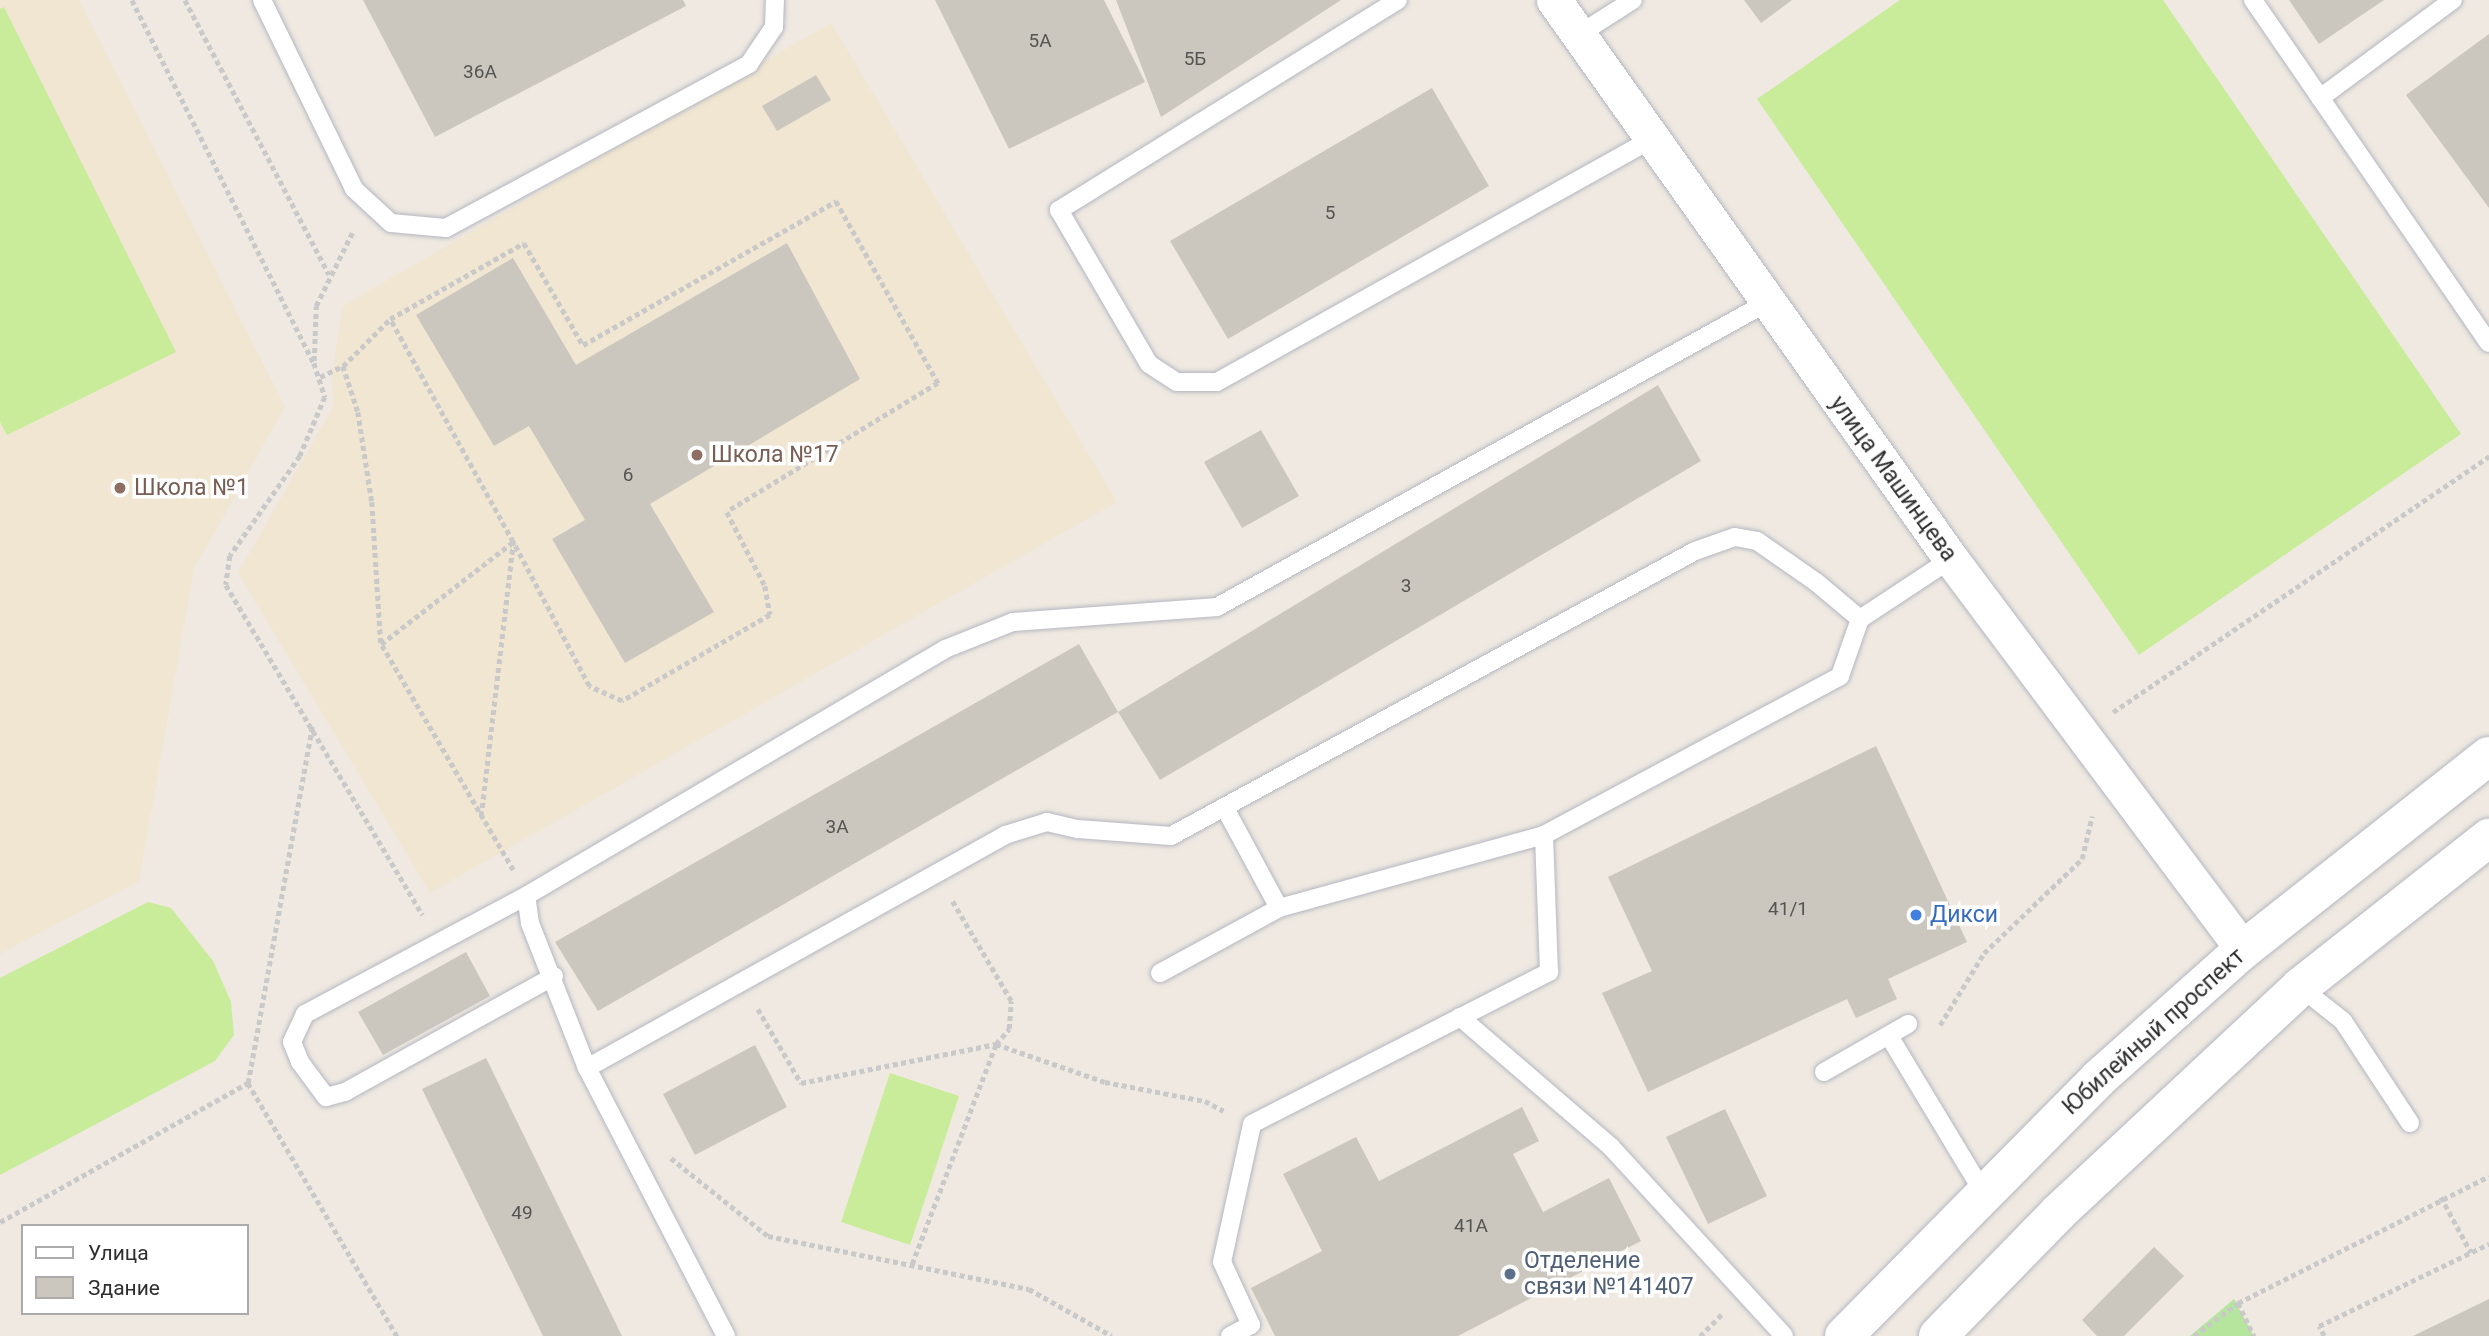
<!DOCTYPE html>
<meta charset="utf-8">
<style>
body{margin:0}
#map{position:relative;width:2489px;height:1336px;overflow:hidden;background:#efe9e1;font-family:Roboto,sans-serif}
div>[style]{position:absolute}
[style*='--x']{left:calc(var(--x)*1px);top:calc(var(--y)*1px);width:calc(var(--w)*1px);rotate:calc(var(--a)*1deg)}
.education>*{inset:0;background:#f0e6d1}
.green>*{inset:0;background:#b6e59e}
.pitch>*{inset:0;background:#c9ec9a}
.building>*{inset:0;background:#cbc7bf}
.path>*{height:4.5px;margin-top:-2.25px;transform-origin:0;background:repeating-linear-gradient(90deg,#c9c9c9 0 5px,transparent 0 8.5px)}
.roads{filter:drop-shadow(0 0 2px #b4b7c1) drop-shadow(0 0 2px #b4b7c1)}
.service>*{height:18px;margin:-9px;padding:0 9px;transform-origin:9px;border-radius:9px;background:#fff}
.minor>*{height:35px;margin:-17.5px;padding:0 17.5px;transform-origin:17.5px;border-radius:17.5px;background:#fff}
.secondary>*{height:38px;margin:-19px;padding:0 19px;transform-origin:19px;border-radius:19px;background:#fff}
.dots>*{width:19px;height:19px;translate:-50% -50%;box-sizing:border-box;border:4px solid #fff;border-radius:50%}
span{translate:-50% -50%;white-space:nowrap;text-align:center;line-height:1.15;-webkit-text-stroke:7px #fff;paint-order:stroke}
.number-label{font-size:19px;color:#555452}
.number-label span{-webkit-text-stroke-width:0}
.education-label{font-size:23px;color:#785e54}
.left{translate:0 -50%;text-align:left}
.street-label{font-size:23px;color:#2e2e2e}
.shop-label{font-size:23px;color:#366cbe}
.service-label{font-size:23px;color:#4e5e75}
.legend{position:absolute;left:21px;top:1224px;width:228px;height:91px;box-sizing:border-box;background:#fff;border:2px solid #ababab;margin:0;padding:9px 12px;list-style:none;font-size:21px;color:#2e2e2e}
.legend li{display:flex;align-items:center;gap:14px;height:35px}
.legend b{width:35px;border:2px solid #ababab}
</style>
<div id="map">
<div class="education">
<div style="clip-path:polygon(0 0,79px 0,285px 407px,194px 569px,139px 881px,0 954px)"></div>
<div style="clip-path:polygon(831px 23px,1117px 502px,430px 893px,238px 573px,333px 407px,332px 372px,343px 306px)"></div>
</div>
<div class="green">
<div style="clip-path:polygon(2234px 1299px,2254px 1336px,2190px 1336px)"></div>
</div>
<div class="pitch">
<div style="clip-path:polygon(1900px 0,2163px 0,2461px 434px,2139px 655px,1757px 99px)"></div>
<div style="clip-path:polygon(4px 7px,176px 352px,7px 435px,0 422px,0 9px)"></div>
<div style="clip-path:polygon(148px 902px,171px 908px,213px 961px,231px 1002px,234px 1035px,215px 1061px,0 1175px,0 978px)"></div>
<div style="clip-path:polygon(890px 1073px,959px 1096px,910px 1245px,841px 1222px)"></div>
</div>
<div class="building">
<div style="clip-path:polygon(363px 0,683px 0,686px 6px,435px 137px)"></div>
<div style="clip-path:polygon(935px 0,1104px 0,1145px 82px,1009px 149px)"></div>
<div style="clip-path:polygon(1116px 0,1341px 0,1161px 117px)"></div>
<div style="clip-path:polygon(1744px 0,1792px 0,1761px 23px)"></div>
<div style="clip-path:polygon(2289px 0,2384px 0,2319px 44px)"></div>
<div style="clip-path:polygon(2489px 34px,2489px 208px,2406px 95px)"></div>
<div style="clip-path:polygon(816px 75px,831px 100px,777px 131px,762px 106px)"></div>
<div style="clip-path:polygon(1432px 88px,1489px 186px,1228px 339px,1170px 241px)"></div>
<div style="clip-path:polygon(787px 243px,860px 379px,650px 504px,714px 612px,625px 663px,552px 539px,585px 520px,529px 426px,494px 446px,416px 315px,513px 258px,576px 365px)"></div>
<div style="clip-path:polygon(1658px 385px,1701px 461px,1160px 780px,1118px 712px)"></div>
<div style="clip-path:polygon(1261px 430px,1299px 496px,1242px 528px,1204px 462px)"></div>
<div style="clip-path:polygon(1079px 644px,1118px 712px,598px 1011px,555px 942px)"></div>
<div style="clip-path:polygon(1876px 746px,1967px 942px,1888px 979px,1897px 999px,1856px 1018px,1847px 999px,1648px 1092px,1602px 993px,1652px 971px,1608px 877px)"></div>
<div style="clip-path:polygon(466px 952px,490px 996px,383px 1055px,358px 1012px)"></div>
<div style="clip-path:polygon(755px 1045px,787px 1107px,695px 1155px,663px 1094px)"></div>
<div style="clip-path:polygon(486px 1058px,622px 1336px,543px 1336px,422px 1089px)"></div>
<div style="clip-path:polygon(1522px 1107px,1539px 1141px,1513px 1154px,1543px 1212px,1609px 1178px,1641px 1241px,1458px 1336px,1275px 1336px,1251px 1288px,1322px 1251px,1283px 1174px,1356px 1137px,1379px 1181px)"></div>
<div style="clip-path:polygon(1725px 1109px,1767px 1196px,1708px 1224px,1666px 1137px)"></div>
<div style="clip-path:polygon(2154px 1247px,2184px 1276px,2124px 1336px,2097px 1336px,2082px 1320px)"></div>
<div style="clip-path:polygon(2489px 1299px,2489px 1336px,2413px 1336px)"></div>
</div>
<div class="path">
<div style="--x:132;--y:0;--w:406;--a:63.4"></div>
<div style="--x:314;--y:363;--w:36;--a:72"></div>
<div style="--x:325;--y:397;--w:64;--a:113"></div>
<div style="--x:300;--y:456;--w:122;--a:125"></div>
<div style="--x:230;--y:556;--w:29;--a:98"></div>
<div style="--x:226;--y:585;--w:384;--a:59.2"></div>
<div style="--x:185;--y:0;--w:310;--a:62.3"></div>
<div style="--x:314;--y:361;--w:55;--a:-87.9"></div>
<div style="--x:316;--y:306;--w:84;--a:-63.7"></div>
<div style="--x:343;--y:366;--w:48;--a:71.9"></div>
<div style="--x:358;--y:412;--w:91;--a:81.2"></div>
<div style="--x:372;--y:502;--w:142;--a:86.4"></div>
<div style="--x:320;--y:377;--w:25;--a:-26"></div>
<div style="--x:343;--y:366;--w:66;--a:-45"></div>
<div style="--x:2113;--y:712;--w:455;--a:-34.2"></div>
<div style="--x:481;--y:816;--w:276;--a:-83.3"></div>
<div style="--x:513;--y:542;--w:255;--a:-118.9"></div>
<div style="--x:390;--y:319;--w:154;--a:-29.6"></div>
<div style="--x:524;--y:243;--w:118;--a:60"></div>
<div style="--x:583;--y:345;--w:291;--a:-29.6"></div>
<div style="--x:836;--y:201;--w:209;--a:60.7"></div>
<div style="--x:938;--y:383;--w:247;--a:148.6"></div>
<div style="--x:727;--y:512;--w:83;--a:62.8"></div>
<div style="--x:765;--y:586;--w:29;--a:80"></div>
<div style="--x:770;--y:615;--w:171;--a:149.8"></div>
<div style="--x:622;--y:701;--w:36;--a:-156"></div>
<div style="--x:589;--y:686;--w:163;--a:-117.8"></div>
<div style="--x:513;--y:870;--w:262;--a:-120.3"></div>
<div style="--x:381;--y:644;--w:167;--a:-37.7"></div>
<div style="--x:758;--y:1009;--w:86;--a:59.8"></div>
<div style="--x:801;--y:1083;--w:199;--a:-11.3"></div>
<div style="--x:996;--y:1044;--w:115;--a:19.2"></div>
<div style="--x:1105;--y:1082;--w:102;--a:10.8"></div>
<div style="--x:1205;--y:1101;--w:21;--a:28"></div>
<div style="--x:1940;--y:1025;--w:84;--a:-58.6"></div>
<div style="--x:1984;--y:953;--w:136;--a:-43.8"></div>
<div style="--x:2082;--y:859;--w:44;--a:-76.9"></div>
<div style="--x:248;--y:1083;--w:362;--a:-79.8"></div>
<div style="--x:671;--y:1158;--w:124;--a:38.8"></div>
<div style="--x:768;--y:1236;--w:266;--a:11.5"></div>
<div style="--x:1029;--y:1289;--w:95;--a:29.5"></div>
<div style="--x:2441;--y:1197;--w:63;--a:61.4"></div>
<div style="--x:0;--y:1222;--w:284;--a:-29.3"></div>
<div style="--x:248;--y:1083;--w:294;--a:59.5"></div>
<div style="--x:912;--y:1264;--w:235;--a:-69.1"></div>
<div style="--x:996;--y:1044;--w:20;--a:-49"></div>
<div style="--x:1009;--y:1029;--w:28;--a:-86"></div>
<div style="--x:1011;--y:1001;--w:118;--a:-120.5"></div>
<div style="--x:2238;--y:1303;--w:37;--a:64"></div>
<div style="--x:1700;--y:1336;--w:31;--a:-45"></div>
<div style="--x:2194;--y:1336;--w:55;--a:-36.9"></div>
<div style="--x:2238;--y:1303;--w:281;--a:-26.8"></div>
<div style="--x:2324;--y:1336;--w:11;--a:-117"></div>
<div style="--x:2319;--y:1326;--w:189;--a:-25.8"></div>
</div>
<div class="roads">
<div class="service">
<div style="--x:262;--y:0;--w:210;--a:64"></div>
<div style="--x:354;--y:189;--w:50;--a:42.6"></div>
<div style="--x:391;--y:223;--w:55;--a:5.2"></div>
<div style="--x:446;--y:228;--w:345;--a:-28.4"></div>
<div style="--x:749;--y:64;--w:45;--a:-56"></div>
<div style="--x:774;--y:27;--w:27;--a:-88"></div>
<div style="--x:1398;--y:0;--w:399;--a:148.2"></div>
<div style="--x:1059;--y:210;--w:178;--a:59.7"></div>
<div style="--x:1149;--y:364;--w:33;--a:33"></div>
<div style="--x:1177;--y:382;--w:40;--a:0"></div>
<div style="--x:1217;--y:382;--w:497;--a:-29.2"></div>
<div style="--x:2253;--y:0;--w:416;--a:55.5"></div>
<div style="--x:1578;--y:35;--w:65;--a:-32.5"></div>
<div style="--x:2320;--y:98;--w:165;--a:-36.4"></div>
<div style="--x:526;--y:896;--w:251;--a:151.9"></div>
<div style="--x:305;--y:1014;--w:31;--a:115"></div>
<div style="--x:292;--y:1042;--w:22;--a:68"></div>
<div style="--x:300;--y:1062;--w:44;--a:53.4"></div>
<div style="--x:326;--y:1097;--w:20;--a:-15"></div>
<div style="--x:345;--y:1092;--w:239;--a:-29"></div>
<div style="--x:1279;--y:908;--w:275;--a:-15.4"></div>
<div style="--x:1160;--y:973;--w:136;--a:-28.6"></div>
<div style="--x:1279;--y:908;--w:114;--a:-118.4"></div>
<div style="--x:2300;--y:987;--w:55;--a:38.3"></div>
<div style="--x:2343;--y:1021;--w:122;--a:56.7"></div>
<div style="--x:1460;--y:1017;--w:199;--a:40.7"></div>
<div style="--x:1611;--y:1147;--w:256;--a:47.5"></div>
<div style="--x:1889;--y:1036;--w:182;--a:58.9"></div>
<div style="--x:587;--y:1068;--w:479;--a:-29.1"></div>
<div style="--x:1005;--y:835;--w:44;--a:-17.2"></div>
<div style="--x:1047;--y:822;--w:32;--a:13"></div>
<div style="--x:1078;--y:829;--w:93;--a:4.3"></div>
<div style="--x:1171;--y:836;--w:596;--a:-28.54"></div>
<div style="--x:1695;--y:551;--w:42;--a:-19.3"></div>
<div style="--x:1735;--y:537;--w:22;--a:10"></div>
<div style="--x:1757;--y:541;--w:72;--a:34.8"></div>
<div style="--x:1816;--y:582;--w:57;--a:40.1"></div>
<div style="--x:1824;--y:1072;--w:97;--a:-29.7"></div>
<div style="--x:726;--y:1336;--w:302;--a:-117.4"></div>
<div style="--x:587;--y:1068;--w:156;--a:-111.5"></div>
<div style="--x:530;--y:923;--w:27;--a:-98"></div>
<div style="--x:526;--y:896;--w:486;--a:-30.5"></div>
<div style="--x:945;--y:649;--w:73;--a:-21.7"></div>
<div style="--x:1013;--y:622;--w:205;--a:-4.2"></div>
<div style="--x:1217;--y:607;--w:628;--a:-28.97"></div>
<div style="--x:1230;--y:1336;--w:24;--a:-28"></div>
<div style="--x:1251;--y:1325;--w:69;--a:-114.7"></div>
<div style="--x:1222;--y:1262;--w:141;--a:-77.7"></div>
<div style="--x:1252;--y:1124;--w:334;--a:-27.1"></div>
<div style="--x:1549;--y:972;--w:137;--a:-92.1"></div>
<div style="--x:1544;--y:835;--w:336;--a:-28.2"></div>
<div style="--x:1840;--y:676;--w:60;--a:-70.7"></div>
<div style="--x:1860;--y:619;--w:109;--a:-33.4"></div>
</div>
<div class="minor">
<div style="--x:1554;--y:0;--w:686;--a:54.62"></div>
<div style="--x:1951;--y:559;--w:488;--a:53.2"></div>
</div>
<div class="secondary">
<div style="--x:1844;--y:1336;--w:361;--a:-45.3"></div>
<div style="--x:2098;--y:1079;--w:194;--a:-41.7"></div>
<div style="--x:2243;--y:950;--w:313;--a:-38.3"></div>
<div style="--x:1938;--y:1336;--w:173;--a:-45.7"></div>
<div style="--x:2059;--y:1212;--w:330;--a:-43"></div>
<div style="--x:2300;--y:987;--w:241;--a:-38.3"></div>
</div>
</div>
<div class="dots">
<div style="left:697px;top:455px;background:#8d6e63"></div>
<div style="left:120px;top:488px;background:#8d6e63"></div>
<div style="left:1916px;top:915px;background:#3f7fe0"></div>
<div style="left:1510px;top:1274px;background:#5c6f8a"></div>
</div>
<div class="number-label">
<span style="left:1040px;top:41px">5А</span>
<span style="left:1195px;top:59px">5Б</span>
<span style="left:480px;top:72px">36А</span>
<span style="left:1330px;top:213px">5</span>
<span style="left:628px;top:475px">6</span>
<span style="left:1406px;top:586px">3</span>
<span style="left:837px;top:827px">3А</span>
<span style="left:1788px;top:909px">41/1</span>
<span style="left:522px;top:1213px">49</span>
<span style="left:1471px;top:1226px">41А</span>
</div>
<div class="education-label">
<span class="left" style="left:711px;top:455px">Школа №17</span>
<span class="left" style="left:134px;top:488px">Школа №1</span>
</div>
<div class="street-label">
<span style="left:1893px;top:479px;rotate:54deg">улица Машинцева</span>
<span style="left:2154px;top:1032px;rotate:-42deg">Юбилейный проспект</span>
</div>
<div class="shop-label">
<span class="left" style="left:1930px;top:915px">Дикси</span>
</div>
<div class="service-label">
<span class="left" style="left:1524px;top:1274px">Отделение<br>связи №141407</span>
</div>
<ul class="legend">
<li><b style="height:9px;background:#fff"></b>Улица</li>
<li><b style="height:19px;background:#cbc7bf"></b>Здание</li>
</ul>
</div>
